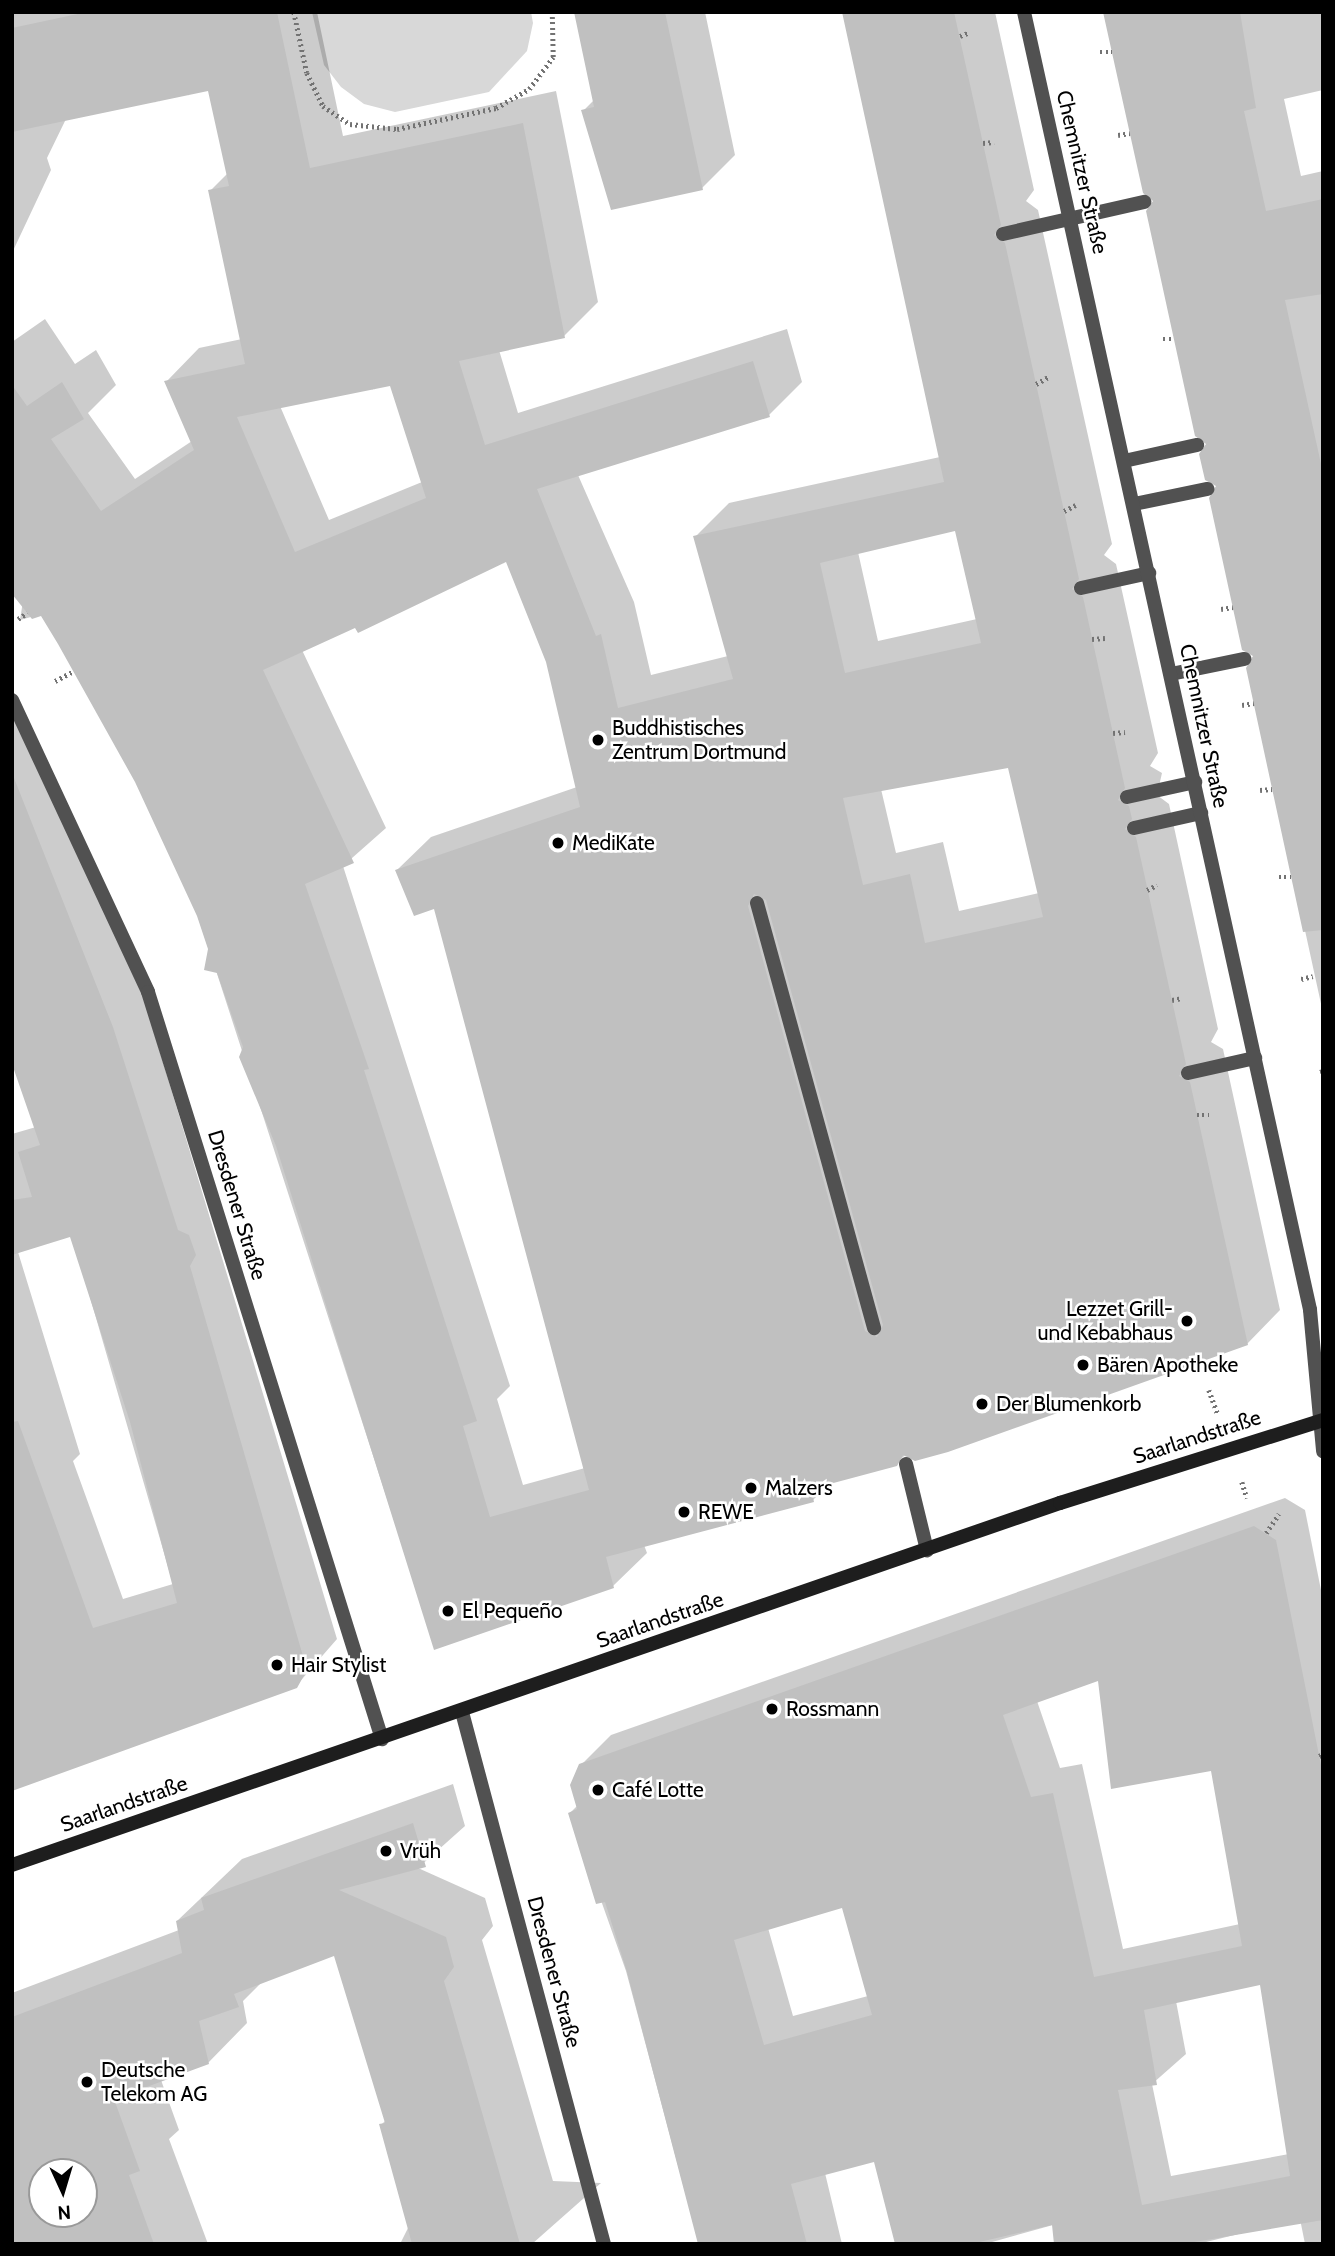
<!DOCTYPE html>
<meta charset="utf-8">
<style>
body{margin:0}
#map{position:relative;width:1335px;height:2256px;overflow:hidden;background:#fff;font-family:Cabin,sans-serif}
div>[style]{position:absolute}
[style*='--x']{left:calc(var(--x)*1px);top:calc(var(--y)*1px);width:calc(var(--w)*1px);rotate:calc(var(--a)*1deg)}
.green>*{inset:0;background:#d8d8d8}
.shadow>*{inset:0;background:#0003}
.building>*{inset:0;background:#c0c0c0}
.path>*{height:4.5px;margin-top:-2.25px;transform-origin:0;background:repeating-linear-gradient(90deg,#737373 0 2px,transparent 0 5.5px)}
.lane>*{height:14px;margin:-7px;padding:0 7px;transform-origin:7px;border-radius:7px;background:#515151}
.street>*{height:14px;margin:-7px;padding:0 7px;transform-origin:7px;border-radius:7px;background:#515151}
.secondary>*{height:14px;margin:-7px;padding:0 7px;transform-origin:7px;border-radius:7px;background:#1e1e1e}
.dots>*{width:19px;height:19px;translate:-50% -50%;box-sizing:border-box;border:4px solid #fff;border-radius:50%}
span{translate:-50% -50%;white-space:nowrap;text-align:center;line-height:1.15;-webkit-text-stroke:5px #fff;paint-order:stroke}
.street-label{font-size:21px;color:#000}
.poi-label{font-size:21px;color:#000}
.left{translate:0 -50%;text-align:left}
.right{translate:-100% -50%;text-align:right}
.frame{position:absolute;inset:0;border:14px solid #000;pointer-events:none}
.north{position:absolute;left:28px;top:2158px;width:70px;height:70px;box-sizing:border-box;background:#fff;border:2px solid #999;border-radius:50%;rotate:176deg;font-size:19px;font-weight:700;line-height:28px;text-align:center;color:#000}
.north::after{content:'';display:block;margin:auto;width:24px;height:32px;background:#000;clip-path:polygon(50% 0,100% 100%,50% 72%,0 100%)}
</style>
<div id="map">
<div class="green">
<div style="clip-path:polygon(312px 12px,531px 12px,533px 23px,527px 51px,489px 92px,395px 112px,364px 104px,341px 87px,324px 65px)"></div>
</div>
<div class="shadow">
<div style="clip-path:polygon(evenodd,12px 12px,317px 12px,343px 136px,556px 91px,598px 302px,564px 336px,499px 350px,518px 413px,787px 329px,802px 382px,769px 415px,578px 475px,634px 602px,651px 675px,728px 656px,695px 537px,729px 503px,940px 457px,844px 12px,995px 12px,1034px 190px,1026px 201px,1038px 210px,1112px 544px,1104px 555px,1116px 564px,1158px 753px,1150px 766px,1162px 773px,1157px 795px,1169px 804px,1218px 1029px,1211px 1042px,1223px 1049px,1280px 1310px,1247px 1344px,906px 1454px,896px 1464px,832px 1481px,813px 1500px,644px 1545px,647px 1553px,613px 1586px,435px 1647px,198px 915px,137px 781px,42px 614px,20px 620px,25px 588px,12px 568px,12px 342px,45px 319px,75px 364px,96px 350px,116px 385px,88px 413px,135px 479px,192px 441px,166px 382px,199px 348px,242px 339px,210px 191px,228px 173px,210px 89px,66px 119px,47px 158px,51px 170px,12px 253px,12px 12px,391px 384px,422px 482px,329px 520px,280px 406px,391px 384px,12px 12px,957px 529px,977px 619px,878px 641px,858px 552px,957px 529px,12px 12px,507px 560px,548px 662px,577px 787px,431px 837px,397px 870px,435px 907px,585px 1468px,523px 1485px,497px 1399px,510px 1386px,343px 866px,386px 828px,302px 650px,507px 560px,12px 12px,1010px 766px,1039px 893px,959px 911px,943px 842px,896px 853px,881px 789px,1010px 766px)"></div>
<div style="clip-path:polygon(575px 12px,705px 12px,735px 155px,702px 188px,583px 111px,594px 100px)"></div>
<div style="clip-path:polygon(1105px 12px,1323px 12px,1323px 90px,1284px 99px,1301px 176px,1323px 171px,1323px 1013px,1248px 669px,1256px 656px,1219px 486px,1156px 200px)"></div>
<div style="clip-path:polygon(evenodd,12px 712px,143px 996px,337px 1639px,296px 1686px,12px 1787px,12px 1134px,36px 1127px,12px 1048px,12px 712px,72px 1235px,173px 1584px,123px 1599px,73px 1461px,80px 1454px,18px 1252px,72px 1235px)"></div>
<div style="clip-path:polygon(evenodd,1285px 1498px,1305px 1510px,1323px 1600px,1323px 2244px,1305px 2244px,1300px 2219px,1198px 2244px,1096px 2244px,1089px 2215px,985px 2244px,897px 2244px,875px 2160px,825px 2173px,842px 2244px,699px 2244px,626px 1971px,570px 1813px,578px 1805px,581px 1765px,611px 1735px,1285px 1498px,1100px 1678px,1213px 1769px,1240px 1924px,1123px 1949px,1082px 1764px,1060px 1768px,1037px 1701px,1100px 1678px,1285px 1498px,844px 1905px,868px 1996px,793px 2016px,768px 1928px,844px 1905px,1285px 1498px,1261px 1983px,1289px 2154px,1171px 2176px,1152px 2084px,1186px 2054px,1176px 2001px,1261px 1983px)"></div>
<div style="clip-path:polygon(evenodd,453px 1784px,465px 1826px,418px 1868px,485px 1898px,493px 1926px,482px 1940px,553px 2181px,601px 2183px,532px 2244px,400px 2244px,409px 2226px,381px 2125px,386px 2120px,335px 1954px,263px 1981px,243px 2001px,247px 2023px,208px 2063px,161px 2080px,179px 2130px,169px 2139px,208px 2244px,12px 2244px,12px 1993px,179px 1930px,177px 1921px,242px 1859px,453px 1784px,42px 2172px,84px 2172px,84px 2214px,42px 2214px,42px 2172px)"></div>
</div>
<div class="building">
<div style="clip-path:polygon(evenodd,87px 12px,277px 12px,310px 168px,523px 123px,565px 338px,459px 361px,485px 445px,753px 361px,770px 417px,537px 489px,596px 636px,601px 634px,618px 708px,733px 679px,693px 536px,944px 482px,842px 12px,954px 12px,1001px 225px,994px 235px,1005px 243px,1079px 579px,1072px 589px,1083px 597px,1125px 788px,1118px 800px,1129px 806px,1132px 819px,1125px 829px,1136px 837px,1186px 1064px,1179px 1076px,1190px 1082px,1248px 1345px,948px 1452px,915px 1461px,903px 1455px,897px 1466px,811px 1489px,814px 1502px,606px 1557px,614px 1588px,434px 1650px,276px 1146px,239px 1057px,243px 1047px,231px 1013px,217px 973px,204px 970px,208px 949px,197px 916px,135px 782px,58px 644px,41px 616px,32px 619px,12px 594px,12px 385px,27px 406px,62px 382px,84px 419px,51px 439px,101px 511px,194px 450px,164px 381px,245px 364px,208px 190px,229px 186px,208px 91px,12px 132px,12px 28px,87px 12px,390px 386px,426px 498px,295px 552px,237px 417px,390px 386px,87px 12px,955px 531px,981px 643px,845px 673px,820px 563px,955px 531px,87px 12px,506px 562px,546px 662px,580px 807px,395px 870px,414px 916px,434px 909px,589px 1490px,490px 1517px,463px 1426px,477px 1421px,364px 1070px,369px 1069px,305px 884px,354px 863px,263px 670px,355px 628px,358px 633px,506px 562px,87px 12px,1008px 768px,1043px 917px,925px 943px,910px 874px,863px 885px,843px 798px,1008px 768px,87px 12px,754px 894px,766px 900px,883px 1325px,877px 1337px,865px 1331px,748px 906px,754px 894px)"></div>
<div style="clip-path:polygon(574px 12px,665px 12px,703px 190px,611px 210px,581px 110px,594px 107px)"></div>
<div style="clip-path:polygon(1103px 12px,1240px 12px,1256px 108px,1244px 111px,1266px 211px,1323px 199px,1323px 294px,1285px 300px,1323px 473px,1323px 930px,1303px 932px,1246px 668px,1253px 656px,1242px 650px,1209px 498px,1216px 486px,1205px 480px,1199px 454px,1206px 444px,1195px 436px,1146px 211px,1153px 201px,1143px 193px)"></div>
<div style="clip-path:polygon(14px 778px,113px 1027px,178px 1230px,189px 1235px,196px 1255px,190px 1266px,307px 1670px,297px 1688px,12px 1791px,12px 1422px,18px 1421px,93px 1628px,177px 1603px,130px 1422px,70px 1237px,12px 1255px,12px 1200px,32px 1197px,18px 1152px,40px 1145px,12px 1064px)"></div>
<div style="clip-path:polygon(evenodd,1254px 1526px,1276px 1540px,1323px 1775px,1323px 2220px,1183px 2244px,1054px 2244px,1052px 2225px,971px 2244px,895px 2244px,874px 2162px,791px 2184px,807px 2244px,698px 2244px,627px 1972px,605px 1902px,596px 1904px,568px 1813px,577px 1809px,570px 1785px,579px 1764px,1254px 1526px,1098px 1681px,1111px 1789px,1211px 1771px,1242px 1946px,1094px 1977px,1053px 1793px,1031px 1797px,1003px 1715px,1098px 1681px,1254px 1526px,842px 1908px,872px 2015px,764px 2045px,734px 1940px,842px 1908px,1254px 1526px,1260px 1985px,1290px 2176px,1142px 2205px,1118px 2090px,1157px 2085px,1144px 2010px,1260px 1985px)"></div>
<div style="clip-path:polygon(evenodd,413px 1823px,426px 1867px,339px 1890px,446px 1937px,454px 1967px,444px 1981px,520px 2244px,412px 2244px,379px 2124px,385px 2123px,334px 1956px,234px 1994px,239px 2007px,199px 2021px,209px 2064px,114px 2099px,140px 2171px,129px 2175px,154px 2244px,12px 2244px,12px 2017px,182px 1953px,176px 1921px,204px 1910px,201px 1898px,413px 1823px,42px 2172px,84px 2172px,84px 2214px,42px 2214px,42px 2172px)"></div>
</div>
<div class="path">
<div style="--x:294;--y:12;--w:62;--a:78"></div>
<div style="--x:307;--y:73;--w:37;--a:64"></div>
<div style="--x:323;--y:106;--w:32;--a:34"></div>
<div style="--x:350;--y:124;--w:47;--a:6.1"></div>
<div style="--x:397;--y:129;--w:101;--a:-12"></div>
<div style="--x:496;--y:108;--w:38;--a:-30"></div>
<div style="--x:529;--y:89;--w:40;--a:-53"></div>
<div style="--x:553;--y:57;--w:45;--a:-91.3"></div>
<div style="--x:960;--y:36;--w:9;--a:-21"></div>
<div style="--x:1100;--y:52;--w:12;--a:0"></div>
<div style="--x:1118;--y:135;--w:12;--a:-9"></div>
<div style="--x:983;--y:143;--w:11;--a:-5"></div>
<div style="--x:1163;--y:339;--w:11;--a:0"></div>
<div style="--x:1036;--y:384;--w:14;--a:-30"></div>
<div style="--x:1064;--y:511;--w:13;--a:-27"></div>
<div style="--x:1221;--y:609;--w:12;--a:-9"></div>
<div style="--x:18;--y:619;--w:11;--a:-34"></div>
<div style="--x:1092;--y:639;--w:13;--a:-4"></div>
<div style="--x:55;--y:681;--w:21;--a:-28"></div>
<div style="--x:1242;--y:705;--w:12;--a:-9"></div>
<div style="--x:1113;--y:733;--w:12;--a:-5"></div>
<div style="--x:1260;--y:790;--w:12;--a:-5"></div>
<div style="--x:1279;--y:877;--w:12;--a:0"></div>
<div style="--x:1147;--y:890;--w:11;--a:-27"></div>
<div style="--x:1301;--y:979;--w:12;--a:-14"></div>
<div style="--x:1172;--y:1000;--w:10;--a:-11"></div>
<div style="--x:1320;--y:1072;--w:3;--a:-18"></div>
<div style="--x:1197;--y:1115;--w:12;--a:0"></div>
<div style="--x:1209;--y:1390;--w:27;--a:70"></div>
<div style="--x:1242;--y:1482;--w:17;--a:73"></div>
<div style="--x:1266;--y:1533;--w:23;--a:-56"></div>
<div style="--x:1319;--y:1756;--w:4;--a:-27"></div>
</div>
<div class="lane">
<div style="--x:1003;--y:234;--w:145;--a:-12.8"></div>
<div style="--x:1124;--y:461;--w:75;--a:-12.4"></div>
<div style="--x:1134;--y:504;--w:75;--a:-11.6"></div>
<div style="--x:1081;--y:588;--w:70;--a:-12.4"></div>
<div style="--x:1171;--y:674;--w:75;--a:-11.6"></div>
<div style="--x:1127;--y:797;--w:70;--a:-12.4"></div>
<div style="--x:1134;--y:828;--w:69;--a:-12.6"></div>
<div style="--x:757;--y:903;--w:441;--a:74.6"></div>
<div style="--x:1188;--y:1073;--w:69;--a:-12.6"></div>
<div style="--x:906;--y:1464;--w:89;--a:76.3"></div>
</div>
<div class="street">
<div style="--x:1024;--y:12;--w:1329;--a:77.57"></div>
<div style="--x:1310;--y:1310;--w:142;--a:84.7"></div>
<div style="--x:12;--y:700;--w:322;--a:65"></div>
<div style="--x:148;--y:992;--w:783;--a:72.61"></div>
<div style="--x:462;--y:1712;--w:551;--a:75.06"></div>
</div>
<div class="secondary">
<div style="--x:12;--y:1865;--w:1109;--a:-19.06"></div>
<div style="--x:1060;--y:1503;--w:276;--a:-17.5"></div>
</div>
<div class="dots">
<div style="left:598px;top:740px;background:#000"></div>
<div style="left:558px;top:843px;background:#000"></div>
<div style="left:1187px;top:1321px;background:#000"></div>
<div style="left:1083px;top:1365px;background:#000"></div>
<div style="left:982px;top:1404px;background:#000"></div>
<div style="left:751px;top:1488px;background:#000"></div>
<div style="left:684px;top:1512px;background:#000"></div>
<div style="left:448px;top:1611px;background:#000"></div>
<div style="left:277px;top:1665px;background:#000"></div>
<div style="left:772px;top:1709px;background:#000"></div>
<div style="left:598px;top:1790px;background:#000"></div>
<div style="left:386px;top:1851px;background:#000"></div>
<div style="left:87px;top:2082px;background:#000"></div>
</div>
<div class="street-label">
<span style="left:1082px;top:172px;rotate:77deg">Chemnitzer Straße</span>
<span style="left:1204px;top:726px;rotate:78deg">Chemnitzer Straße</span>
<span style="left:237px;top:1205px;rotate:73deg">Dresdener Straße</span>
<span style="left:1197px;top:1437px;rotate:-18deg">Saarlandstraße</span>
<span style="left:660px;top:1620px;rotate:-19deg">Saarlandstraße</span>
<span style="left:124px;top:1804px;rotate:-19deg">Saarlandstraße</span>
<span style="left:554px;top:1972px;rotate:75deg">Dresdener Straße</span>
</div>
<div class="poi-label">
<span class="left" style="left:612px;top:740px">Buddhistisches<br>Zentrum Dortmund</span>
<span class="left" style="left:572px;top:843px">MediKate</span>
<span class="right" style="left:1173px;top:1321px">Lezzet Grill-<br>und Kebabhaus</span>
<span class="left" style="left:1097px;top:1365px">Bären Apotheke</span>
<span class="left" style="left:996px;top:1404px">Der Blumenkorb</span>
<span class="left" style="left:765px;top:1488px">Malzers</span>
<span class="left" style="left:698px;top:1512px">REWE</span>
<span class="left" style="left:462px;top:1611px">El Pequeño</span>
<span class="left" style="left:291px;top:1665px">Hair Stylist</span>
<span class="left" style="left:786px;top:1709px">Rossmann</span>
<span class="left" style="left:612px;top:1790px">Café Lotte</span>
<span class="left" style="left:400px;top:1851px">Vrüh</span>
<span class="left" style="left:101px;top:2082px">Deutsche<br>Telekom AG</span>
</div>
<div class="frame"></div>
<div class="north">N</div>
</div>
